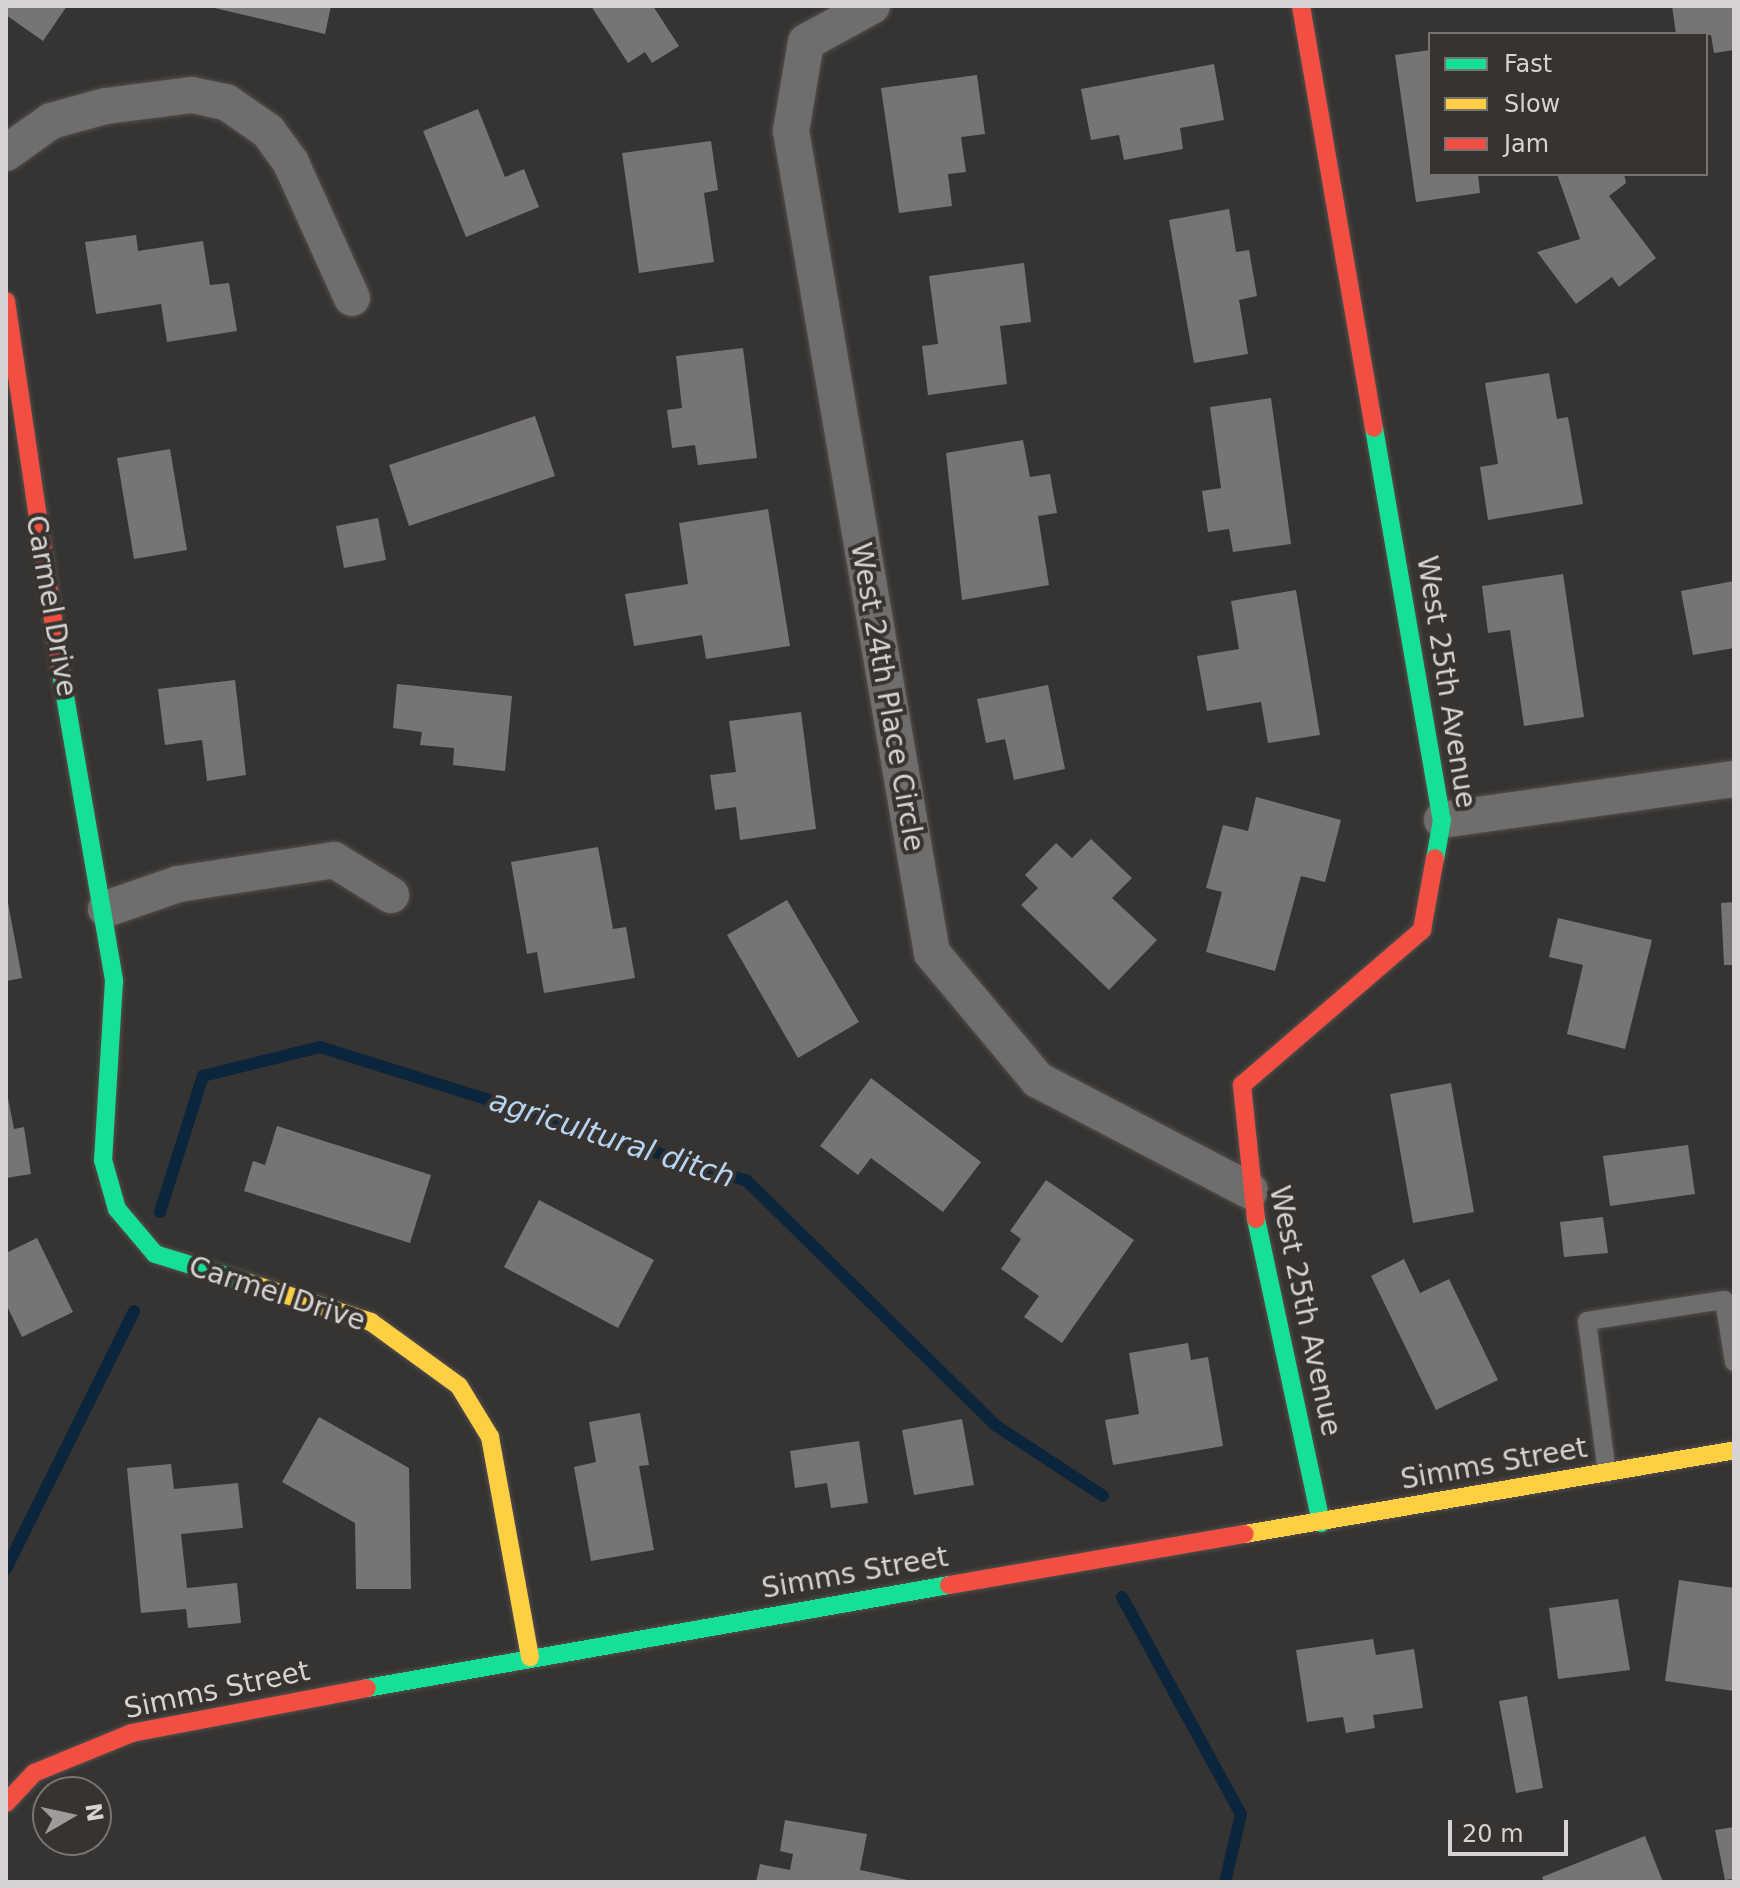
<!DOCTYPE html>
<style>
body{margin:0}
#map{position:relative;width:1740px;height:1888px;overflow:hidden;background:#363432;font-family:"DejaVu Sans",sans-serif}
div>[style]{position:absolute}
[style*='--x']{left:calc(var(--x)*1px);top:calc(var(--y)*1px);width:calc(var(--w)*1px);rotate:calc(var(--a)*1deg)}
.stream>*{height:12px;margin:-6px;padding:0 6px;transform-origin:6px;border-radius:6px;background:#0a253c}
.building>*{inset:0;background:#777574}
.roads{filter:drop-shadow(0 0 2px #52504f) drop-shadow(0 0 2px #52504f)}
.lane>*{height:18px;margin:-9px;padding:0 9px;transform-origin:9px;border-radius:9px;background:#706e6d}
.street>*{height:36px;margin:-18px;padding:0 18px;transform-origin:18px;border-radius:18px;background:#706e6d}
.fast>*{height:18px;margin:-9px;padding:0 9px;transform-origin:9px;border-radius:9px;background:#16e098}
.slow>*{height:18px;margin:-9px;padding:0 9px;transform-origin:9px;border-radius:9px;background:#ffcf43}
.jam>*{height:18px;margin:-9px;padding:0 9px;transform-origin:9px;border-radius:9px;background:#f24e42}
span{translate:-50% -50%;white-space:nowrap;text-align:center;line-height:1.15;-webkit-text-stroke:8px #373331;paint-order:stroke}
.street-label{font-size:28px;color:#d6d3d2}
.water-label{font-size:30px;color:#b6d4f1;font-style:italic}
.frame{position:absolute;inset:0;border:8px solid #d6d3d2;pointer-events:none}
.legend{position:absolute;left:1428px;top:32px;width:280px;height:144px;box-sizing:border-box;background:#373331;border:2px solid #777371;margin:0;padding:10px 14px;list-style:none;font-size:24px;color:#d6d3d2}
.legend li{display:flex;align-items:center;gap:16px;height:40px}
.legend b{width:40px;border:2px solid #777371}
.north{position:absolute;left:32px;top:1776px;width:80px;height:80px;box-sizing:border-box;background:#373331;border:2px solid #777371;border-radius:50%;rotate:81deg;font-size:22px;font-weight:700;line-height:32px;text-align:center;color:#d6d3d2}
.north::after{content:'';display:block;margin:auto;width:28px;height:36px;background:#9e9b9a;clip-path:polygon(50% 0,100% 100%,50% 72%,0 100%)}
.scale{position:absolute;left:1448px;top:1820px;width:120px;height:36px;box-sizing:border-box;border:4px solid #d6d3d2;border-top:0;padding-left:10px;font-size:24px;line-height:28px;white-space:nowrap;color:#d6d3d2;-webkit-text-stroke:6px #373331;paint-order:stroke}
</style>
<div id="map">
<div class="stream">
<div style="--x:160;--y:1212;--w:143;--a:-72.5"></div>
<div style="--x:203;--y:1076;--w:121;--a:-13.9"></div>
<div style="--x:320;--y:1047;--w:448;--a:17.4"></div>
<div style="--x:747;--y:1181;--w:348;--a:44.5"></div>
<div style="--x:995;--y:1425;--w:129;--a:33.3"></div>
<div style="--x:6;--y:1569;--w:288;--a:-63.6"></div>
<div style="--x:1122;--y:1597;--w:247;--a:61.3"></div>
<div style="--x:1241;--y:1814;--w:70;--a:103.2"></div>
</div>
<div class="building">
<div style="clip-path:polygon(6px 6px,67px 6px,43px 41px,6px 15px)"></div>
<div style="clip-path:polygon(206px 6px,331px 6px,325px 34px)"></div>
<div style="clip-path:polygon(591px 6px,653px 6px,679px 46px,652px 63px,645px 52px,628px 63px)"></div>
<div style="clip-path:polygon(1672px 6px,1734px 6px,1734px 50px,1714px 53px,1711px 35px,1676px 34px)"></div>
<div style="clip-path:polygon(1430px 50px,1430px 174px,1478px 174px,1480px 193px,1416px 202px,1395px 55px)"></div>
<div style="clip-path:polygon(1214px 64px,1224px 120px,1180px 128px,1183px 149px,1124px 160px,1119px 135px,1091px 140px,1081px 89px)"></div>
<div style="clip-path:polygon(977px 75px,985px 134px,961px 137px,966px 172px,948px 174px,952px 206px,899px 213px,881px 88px)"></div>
<div style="clip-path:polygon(478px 109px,505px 177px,524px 169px,539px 207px,466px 237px,423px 131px)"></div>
<div style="clip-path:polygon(711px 141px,718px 190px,704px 193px,714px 262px,639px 273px,622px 153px)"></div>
<div style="clip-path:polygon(1557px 174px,1624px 174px,1626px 183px,1609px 196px,1656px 258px,1619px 287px,1612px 277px,1576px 304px,1537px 252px,1580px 239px)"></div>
<div style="clip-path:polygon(1229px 209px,1236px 252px,1249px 250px,1257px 296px,1239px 300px,1248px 354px,1194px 363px,1169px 220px)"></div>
<div style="clip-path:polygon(136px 235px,138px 251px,203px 241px,210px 285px,229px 283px,237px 331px,167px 342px,161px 304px,96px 314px,85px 242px)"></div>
<div style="clip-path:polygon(1024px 263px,1031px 322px,1000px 326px,1007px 384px,928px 395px,922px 346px,938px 344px,929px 276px)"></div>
<div style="clip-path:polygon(743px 348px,757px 458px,698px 465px,695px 445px,672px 448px,667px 410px,682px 408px,676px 356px)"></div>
<div style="clip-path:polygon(1549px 373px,1557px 419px,1568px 417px,1583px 504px,1488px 520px,1480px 467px,1498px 464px,1485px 383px)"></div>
<div style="clip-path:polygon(1271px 398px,1291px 544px,1233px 552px,1229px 529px,1208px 532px,1202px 491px,1221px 488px,1210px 407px)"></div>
<div style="clip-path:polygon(535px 416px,555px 476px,409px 526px,389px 465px)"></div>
<div style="clip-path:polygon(1023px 440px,1030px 477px,1050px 474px,1057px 513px,1038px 516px,1049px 585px,962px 600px,946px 453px)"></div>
<div style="clip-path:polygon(170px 449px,187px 550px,134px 559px,117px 458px)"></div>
<div style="clip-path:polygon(768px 509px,790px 646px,706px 659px,702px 635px,634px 646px,625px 594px,688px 584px,679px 523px)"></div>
<div style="clip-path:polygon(378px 518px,386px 560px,344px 568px,336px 526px)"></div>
<div style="clip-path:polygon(1563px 574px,1584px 717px,1524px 726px,1510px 630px,1488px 633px,1482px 586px)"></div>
<div style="clip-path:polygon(1734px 581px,1734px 648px,1693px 655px,1681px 591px)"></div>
<div style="clip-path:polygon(1296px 590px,1320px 735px,1268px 743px,1261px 702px,1207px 711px,1197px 656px,1239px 649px,1231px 601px)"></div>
<div style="clip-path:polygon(235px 680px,246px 775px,207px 781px,202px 740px,165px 745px,158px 689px)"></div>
<div style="clip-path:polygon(397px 684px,512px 696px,505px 771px,453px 765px,454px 748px,420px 745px,422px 732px,393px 728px)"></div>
<div style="clip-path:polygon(1048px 685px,1065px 769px,1014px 780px,1005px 739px,986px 743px,977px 699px)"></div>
<div style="clip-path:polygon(801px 712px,816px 829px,740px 840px,736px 807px,715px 810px,710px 775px,736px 772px,729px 721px)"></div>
<div style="clip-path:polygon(1256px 797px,1341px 820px,1325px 882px,1301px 876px,1275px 971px,1206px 952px,1222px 892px,1206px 888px,1223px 825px,1248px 831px)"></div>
<div style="clip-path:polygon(1091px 839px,1132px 878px,1112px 898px,1157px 940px,1109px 990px,1021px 905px,1038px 888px,1025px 875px,1056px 843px,1072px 858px)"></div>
<div style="clip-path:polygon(598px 847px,613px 929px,626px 927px,635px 978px,544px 993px,537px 952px,527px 954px,511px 862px)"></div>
<div style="clip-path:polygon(6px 892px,22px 978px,6px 981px)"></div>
<div style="clip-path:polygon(787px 900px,859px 1022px,798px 1058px,727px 935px)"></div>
<div style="clip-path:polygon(1734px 902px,1734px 965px,1724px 965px,1721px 903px)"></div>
<div style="clip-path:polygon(1558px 918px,1652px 940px,1625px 1049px,1567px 1034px,1583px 965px,1549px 957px)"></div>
<div style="clip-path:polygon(871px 1078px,981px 1162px,943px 1212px,871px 1158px,858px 1175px,820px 1146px)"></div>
<div style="clip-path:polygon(1451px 1083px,1474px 1212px,1413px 1223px,1390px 1094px)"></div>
<div style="clip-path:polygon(6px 1088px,14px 1129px,24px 1127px,31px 1174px,6px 1178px)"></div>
<div style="clip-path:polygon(277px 1126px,431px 1175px,410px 1243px,244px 1191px,253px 1161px,265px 1165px)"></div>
<div style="clip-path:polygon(1688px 1145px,1695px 1194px,1610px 1206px,1603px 1156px)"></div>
<div style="clip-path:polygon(1046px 1180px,1134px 1240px,1062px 1343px,1024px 1317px,1039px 1296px,1001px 1269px,1021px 1239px,1010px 1231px)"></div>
<div style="clip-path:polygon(539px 1200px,654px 1260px,618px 1328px,504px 1267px)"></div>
<div style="clip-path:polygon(1603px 1217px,1608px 1253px,1564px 1257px,1560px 1222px)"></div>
<div style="clip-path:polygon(37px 1238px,73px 1312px,22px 1337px,6px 1304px,6px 1253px)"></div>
<div style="clip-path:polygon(1404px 1259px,1420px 1293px,1449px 1279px,1498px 1380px,1436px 1410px,1371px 1276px)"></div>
<div style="clip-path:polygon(1188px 1343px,1191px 1360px,1208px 1357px,1223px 1446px,1113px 1465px,1105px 1420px,1139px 1414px,1129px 1353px)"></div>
<div style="clip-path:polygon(640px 1413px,649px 1465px,639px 1466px,654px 1550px,591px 1561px,574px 1467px,596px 1462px,589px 1422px)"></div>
<div style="clip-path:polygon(319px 1417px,409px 1468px,411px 1589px,356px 1589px,355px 1523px,282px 1482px)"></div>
<div style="clip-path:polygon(962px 1419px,974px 1485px,914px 1495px,902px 1430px)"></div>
<div style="clip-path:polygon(859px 1441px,868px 1503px,831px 1508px,827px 1483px,795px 1488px,790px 1451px)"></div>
<div style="clip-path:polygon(171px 1464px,174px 1489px,238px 1483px,243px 1528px,181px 1534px,187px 1588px,237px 1583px,241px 1623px,188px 1628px,186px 1609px,141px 1613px,127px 1468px)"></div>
<div style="clip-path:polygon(1679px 1580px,1734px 1588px,1734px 1691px,1665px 1681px)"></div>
<div style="clip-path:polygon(1618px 1599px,1630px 1670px,1558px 1679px,1549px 1608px)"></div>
<div style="clip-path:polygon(1373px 1639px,1376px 1655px,1414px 1649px,1423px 1708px,1373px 1715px,1375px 1728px,1346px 1733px,1343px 1717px,1307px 1722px,1296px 1650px)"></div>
<div style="clip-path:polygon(1527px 1696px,1543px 1788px,1516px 1793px,1499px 1701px)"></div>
<div style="clip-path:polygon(785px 1820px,867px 1834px,860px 1870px,917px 1882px,756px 1882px,760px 1864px,790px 1870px,793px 1854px,780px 1851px)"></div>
<div style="clip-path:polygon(1734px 1827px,1734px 1879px,1725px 1880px,1715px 1830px)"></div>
<div style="clip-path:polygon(1645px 1836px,1663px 1882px,1544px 1882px,1542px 1877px)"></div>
</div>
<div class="roads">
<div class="lane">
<div style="--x:1607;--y:1473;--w:153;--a:-97.5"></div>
<div style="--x:1587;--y:1321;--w:139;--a:-8.7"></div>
<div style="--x:1724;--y:1300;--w:63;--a:80.8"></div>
</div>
<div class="street">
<div style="--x:872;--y:6;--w:75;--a:151.4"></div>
<div style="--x:806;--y:42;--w:90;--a:99.6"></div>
<div style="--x:791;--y:131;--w:834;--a:80.27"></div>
<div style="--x:932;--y:953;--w:165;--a:50.2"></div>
<div style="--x:1038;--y:1080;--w:239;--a:27.6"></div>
<div style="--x:6;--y:153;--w:55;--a:-35.4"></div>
<div style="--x:51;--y:121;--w:57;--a:-15.3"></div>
<div style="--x:106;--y:106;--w:87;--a:-7.3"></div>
<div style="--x:192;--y:95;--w:35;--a:12"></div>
<div style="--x:226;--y:102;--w:51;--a:34.6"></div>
<div style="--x:268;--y:131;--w:39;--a:54"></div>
<div style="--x:291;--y:163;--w:148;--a:65.7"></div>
<div style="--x:1442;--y:820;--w:295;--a:-8"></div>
<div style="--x:106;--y:909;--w:76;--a:-19.1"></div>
<div style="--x:178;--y:884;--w:158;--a:-8.7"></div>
<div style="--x:334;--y:860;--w:67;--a:31.6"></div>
</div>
<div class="fast">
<div style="--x:1374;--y:428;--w:398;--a:80.2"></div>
<div style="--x:1442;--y:820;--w:39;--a:100"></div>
<div style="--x:61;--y:673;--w:313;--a:80.2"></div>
<div style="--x:114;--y:981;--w:179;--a:93.5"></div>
<div style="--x:103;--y:1160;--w:51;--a:74.1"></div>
<div style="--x:117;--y:1209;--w:59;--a:49.8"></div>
<div style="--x:155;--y:1254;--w:98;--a:17.1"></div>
<div style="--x:1256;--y:1219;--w:311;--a:77.9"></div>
<div style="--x:367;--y:1688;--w:591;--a:-10.04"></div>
</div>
<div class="slow">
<div style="--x:249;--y:1283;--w:128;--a:17.7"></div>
<div style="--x:371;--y:1322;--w:109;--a:36"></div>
<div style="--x:459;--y:1386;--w:60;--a:58.7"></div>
<div style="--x:490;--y:1437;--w:224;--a:79.7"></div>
<div style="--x:1245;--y:1534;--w:496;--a:-9.7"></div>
</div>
<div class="jam">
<div style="--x:1301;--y:6;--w:428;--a:80.2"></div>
<div style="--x:6;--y:301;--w:376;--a:81.6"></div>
<div style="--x:1256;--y:1219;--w:135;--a:-96"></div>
<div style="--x:1242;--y:1085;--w:238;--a:-40.7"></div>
<div style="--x:1422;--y:930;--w:73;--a:-79.8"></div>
<div style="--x:949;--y:1585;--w:300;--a:-9.8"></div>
<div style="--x:6;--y:1803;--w:41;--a:-47"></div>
<div style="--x:34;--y:1773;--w:106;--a:-22.2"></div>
<div style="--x:132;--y:1733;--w:239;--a:-10.8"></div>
</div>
</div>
<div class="street-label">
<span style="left:51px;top:606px;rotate:80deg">Carmel Drive</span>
<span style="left:1446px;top:682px;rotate:81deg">West 25th Avenue</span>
<span style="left:887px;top:697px;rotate:80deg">West 24th Place Circle</span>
<span style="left:277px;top:1294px;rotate:18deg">Carmel Drive</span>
<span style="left:1305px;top:1311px;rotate:78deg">West 25th Avenue</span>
<span style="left:1494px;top:1464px;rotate:-10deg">Simms Street</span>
<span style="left:855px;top:1573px;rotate:-10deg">Simms Street</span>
<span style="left:217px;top:1690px;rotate:-12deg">Simms Street</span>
</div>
<div class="water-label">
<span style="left:612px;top:1139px;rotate:18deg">agricultural ditch</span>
</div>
<div class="frame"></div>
<ul class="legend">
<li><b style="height:10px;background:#16e098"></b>Fast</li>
<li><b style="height:10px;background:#ffcf43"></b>Slow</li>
<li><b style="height:10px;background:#f24e42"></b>Jam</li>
</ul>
<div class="north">N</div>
<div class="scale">20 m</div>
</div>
